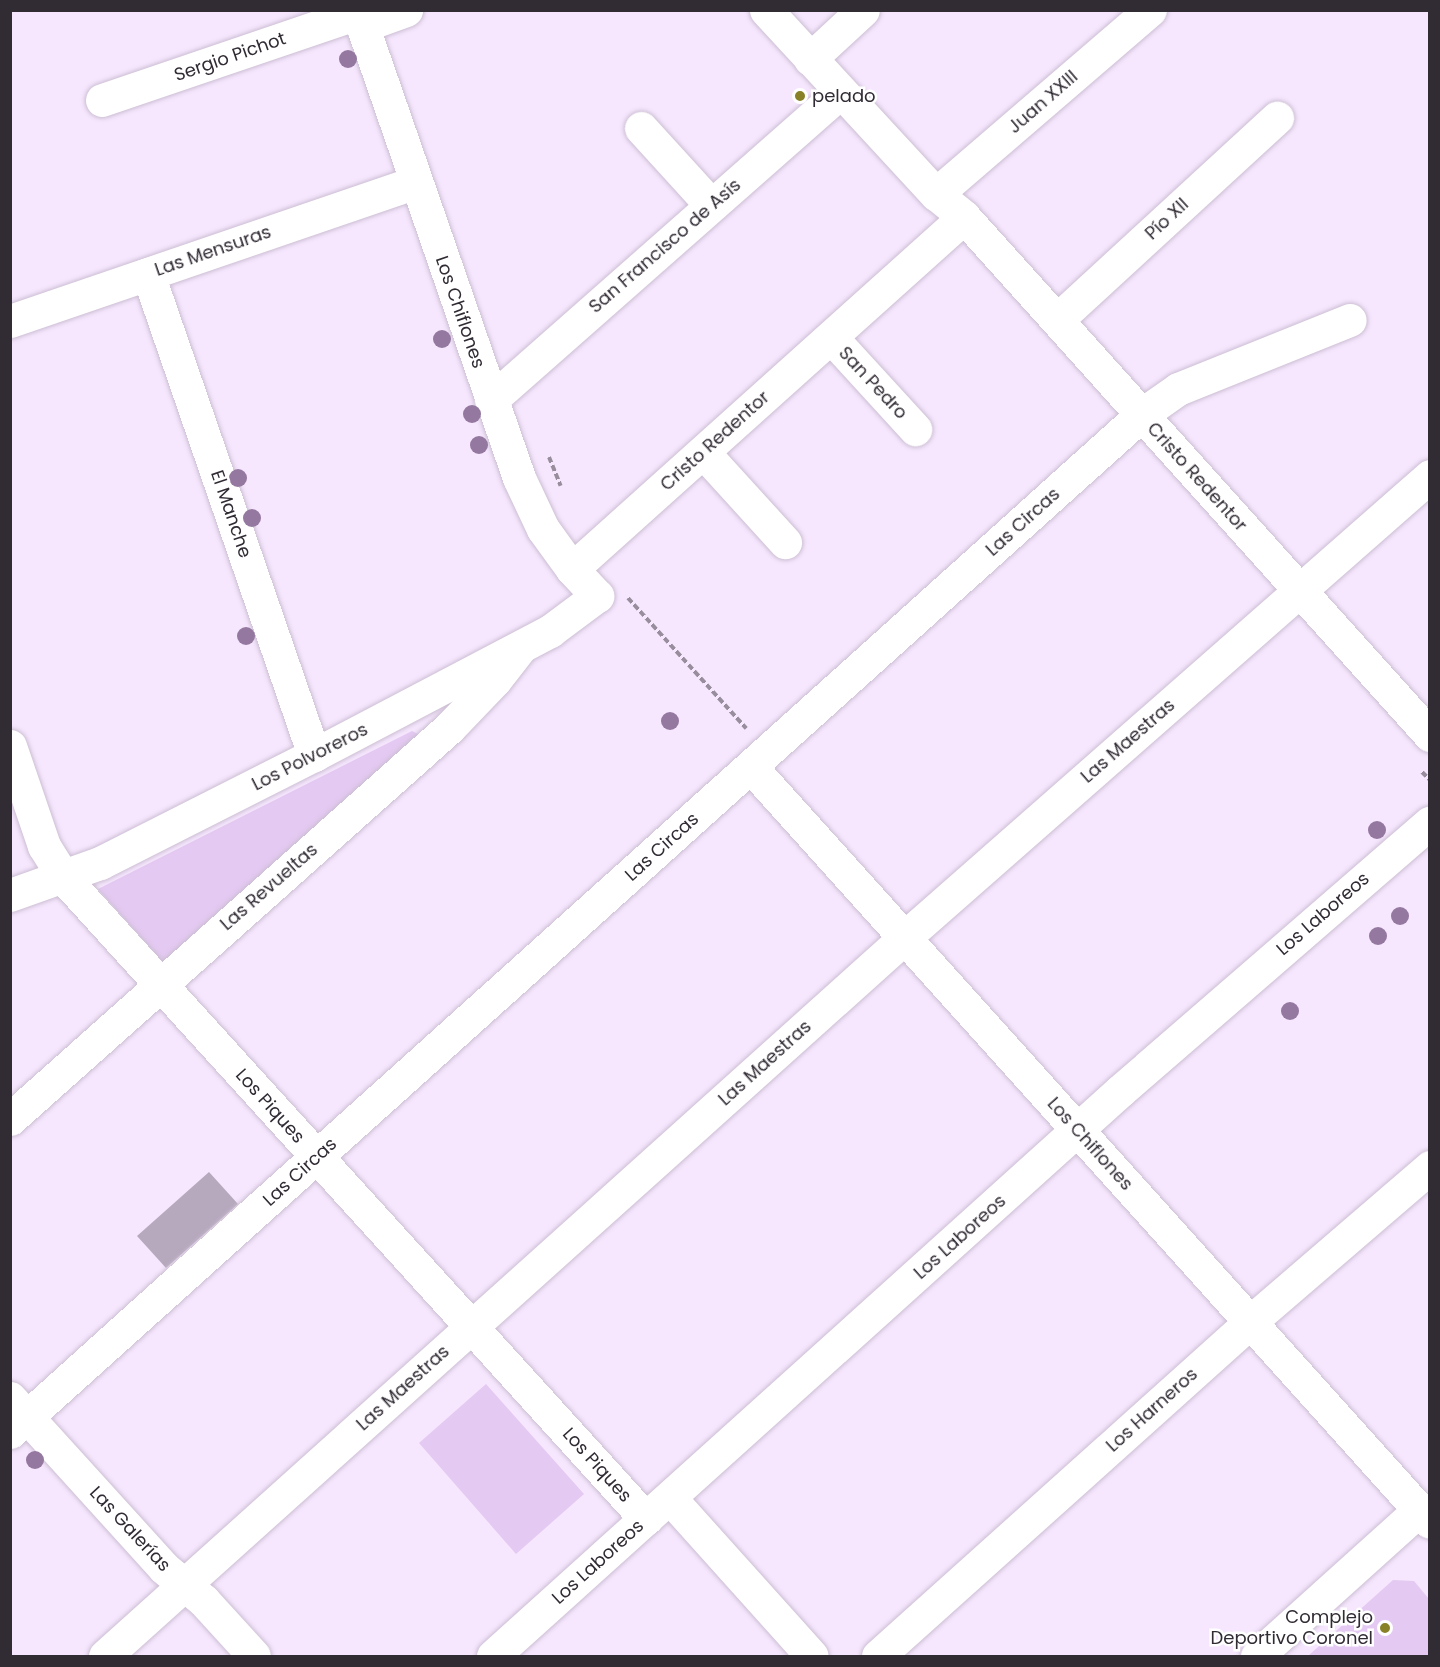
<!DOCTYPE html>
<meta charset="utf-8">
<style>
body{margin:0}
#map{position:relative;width:1440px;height:1667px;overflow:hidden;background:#f6e7fe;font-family:Poppins,sans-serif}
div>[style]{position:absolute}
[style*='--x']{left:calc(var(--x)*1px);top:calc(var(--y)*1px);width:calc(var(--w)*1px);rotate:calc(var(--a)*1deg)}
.green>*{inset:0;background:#e4c9f2}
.building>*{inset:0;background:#b6a8bd}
.path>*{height:4px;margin-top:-2px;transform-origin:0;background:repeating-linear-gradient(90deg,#978d9d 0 6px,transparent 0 9px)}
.roads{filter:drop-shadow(0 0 2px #ccbed3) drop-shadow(0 0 2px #ccbed3)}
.minor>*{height:33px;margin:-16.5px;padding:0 16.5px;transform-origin:16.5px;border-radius:16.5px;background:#fff}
.tertiary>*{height:33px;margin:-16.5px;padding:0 16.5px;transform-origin:16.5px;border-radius:16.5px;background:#fff}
.trees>*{width:18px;height:18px;margin:-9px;border-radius:50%;background:#9478a0}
.dots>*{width:16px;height:16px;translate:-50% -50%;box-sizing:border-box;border:3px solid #fff;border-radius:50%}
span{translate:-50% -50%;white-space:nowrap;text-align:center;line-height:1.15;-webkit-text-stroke:5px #fff;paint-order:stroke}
.street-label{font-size:18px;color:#312b34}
.poi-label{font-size:18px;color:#312b34}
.left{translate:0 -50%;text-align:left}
.right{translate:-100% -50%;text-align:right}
.frame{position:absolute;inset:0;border:12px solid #312b34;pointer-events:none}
</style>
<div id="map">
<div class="green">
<div style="clip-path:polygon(412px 731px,422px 736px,167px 967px,98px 889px)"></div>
<div style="clip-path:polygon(486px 1384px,584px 1494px,516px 1554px,419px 1443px)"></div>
<div style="clip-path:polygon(1393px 1580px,1414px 1581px,1429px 1599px,1429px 1656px,1308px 1656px)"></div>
</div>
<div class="building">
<div style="clip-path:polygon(209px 1172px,238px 1204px,166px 1268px,137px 1236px)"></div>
</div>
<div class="path">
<div style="--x:549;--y:457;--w:31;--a:68"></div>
<div style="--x:628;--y:598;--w:176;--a:47.8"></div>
<div style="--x:1422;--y:772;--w:11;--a:45"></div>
</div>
<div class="roads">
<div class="minor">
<div style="--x:766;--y:10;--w:251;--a:47.3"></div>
<div style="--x:936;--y:194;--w:36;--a:39"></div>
<div style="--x:964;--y:217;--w:697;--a:48.03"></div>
<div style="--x:362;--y:26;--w:47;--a:-20"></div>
<div style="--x:810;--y:59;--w:72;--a:-42.8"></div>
<div style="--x:102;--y:100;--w:269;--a:-18.8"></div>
<div style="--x:641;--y:128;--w:104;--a:47.7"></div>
<div style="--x:936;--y:194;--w:282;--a:-40.7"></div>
<div style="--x:148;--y:274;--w:509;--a:70.96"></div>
<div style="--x:1057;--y:320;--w:299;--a:-42.6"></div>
<div style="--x:831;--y:337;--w:125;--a:47.6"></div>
<div style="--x:491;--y:400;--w:465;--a:-41.4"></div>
<div style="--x:703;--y:452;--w:122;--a:47.7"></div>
<div style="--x:572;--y:569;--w:527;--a:-41.92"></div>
<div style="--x:10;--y:746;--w:106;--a:71.2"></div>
<div style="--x:44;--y:846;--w:36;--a:58"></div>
<div style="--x:63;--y:877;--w:867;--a:47.76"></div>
<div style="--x:10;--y:895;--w:96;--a:-19.6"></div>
<div style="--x:100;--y:863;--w:240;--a:-26.8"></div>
<div style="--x:314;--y:755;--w:267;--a:-27.7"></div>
<div style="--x:550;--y:631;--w:59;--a:-36.7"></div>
<div style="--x:10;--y:1119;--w:588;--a:-41.69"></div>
<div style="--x:449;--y:728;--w:66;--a:-46.2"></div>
<div style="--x:495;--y:680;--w:41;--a:-52"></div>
<div style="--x:10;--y:1398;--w:229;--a:47.8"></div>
<div style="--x:164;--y:1568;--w:52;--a:39.5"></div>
<div style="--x:204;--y:1601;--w:74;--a:47.7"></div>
<div style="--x:10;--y:1432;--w:1521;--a:-41.96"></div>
<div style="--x:1141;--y:415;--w:45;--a:-35.1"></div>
<div style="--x:1178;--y:389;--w:185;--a:-21.9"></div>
<div style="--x:670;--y:1498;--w:212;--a:48.1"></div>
<div style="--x:105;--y:1656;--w:1074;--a:-41.94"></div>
<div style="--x:904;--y:938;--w:700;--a:-41.29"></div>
<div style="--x:493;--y:1656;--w:844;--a:-42.02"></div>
<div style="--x:1120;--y:1091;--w:410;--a:-40.9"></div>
<div style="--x:878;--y:1656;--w:500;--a:-41.9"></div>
<div style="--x:1250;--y:1322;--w:238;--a:-40.7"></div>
<div style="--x:1257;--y:1656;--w:218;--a:-42"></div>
</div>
<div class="tertiary">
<div style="--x:357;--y:10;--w:495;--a:70.9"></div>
<div style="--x:519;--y:478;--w:56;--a:64.8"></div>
<div style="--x:543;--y:529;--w:49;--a:54.1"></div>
<div style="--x:572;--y:569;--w:37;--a:47"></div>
<div style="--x:10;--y:321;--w:428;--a:-18.9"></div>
<div style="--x:751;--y:767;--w:1015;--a:48.03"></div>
</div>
</div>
<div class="trees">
<div style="left:348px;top:59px"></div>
<div style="left:442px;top:339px"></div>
<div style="left:472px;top:414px"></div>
<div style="left:479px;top:445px"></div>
<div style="left:238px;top:478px"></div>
<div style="left:252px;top:518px"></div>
<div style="left:246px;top:636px"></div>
<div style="left:670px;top:721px"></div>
<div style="left:1377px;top:830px"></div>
<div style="left:1400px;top:916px"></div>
<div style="left:1378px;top:936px"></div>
<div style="left:1290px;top:1011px"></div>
<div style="left:35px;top:1460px"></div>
</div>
<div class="dots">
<div style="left:800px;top:96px;background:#888128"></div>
<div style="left:1385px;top:1628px;background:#888128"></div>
</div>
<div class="street-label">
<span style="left:230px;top:57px;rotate:-19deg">Sergio Pichot</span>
<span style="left:1043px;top:102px;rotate:-41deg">Juan XXIII</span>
<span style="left:1167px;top:219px;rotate:-43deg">Pío XII</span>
<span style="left:665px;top:246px;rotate:-41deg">San Francisco de Asís</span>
<span style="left:213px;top:251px;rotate:-19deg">Las Mensuras</span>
<span style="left:460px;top:312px;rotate:71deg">Los Chiflones</span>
<span style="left:873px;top:383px;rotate:47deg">San Pedro</span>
<span style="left:715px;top:441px;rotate:-42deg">Cristo Redentor</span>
<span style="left:1197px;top:477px;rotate:48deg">Cristo Redentor</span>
<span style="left:231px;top:514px;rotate:71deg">El Manche</span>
<span style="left:1023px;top:522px;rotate:-42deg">Las Circas</span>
<span style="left:1128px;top:741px;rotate:-41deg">Las Maestras</span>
<span style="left:310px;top:757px;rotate:-27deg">Los Polvoreros</span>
<span style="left:662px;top:847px;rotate:-42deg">Las Circas</span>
<span style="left:269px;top:887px;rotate:-41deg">Las Revueltas</span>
<span style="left:1323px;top:914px;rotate:-41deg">Los Laboreos</span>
<span style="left:765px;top:1063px;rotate:-42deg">Las Maestras</span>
<span style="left:270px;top:1106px;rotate:48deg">Los Piques</span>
<span style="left:1090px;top:1144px;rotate:48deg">Los Chiflones</span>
<span style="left:300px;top:1172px;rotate:-42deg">Las Circas</span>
<span style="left:960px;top:1237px;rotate:-42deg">Los Laboreos</span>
<span style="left:403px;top:1388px;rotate:-42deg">Las Maestras</span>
<span style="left:1152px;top:1410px;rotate:-42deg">Los Harneros</span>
<span style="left:597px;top:1465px;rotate:48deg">Los Piques</span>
<span style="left:130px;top:1529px;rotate:47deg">Las Galerías</span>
<span style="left:598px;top:1562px;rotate:-42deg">Los Laboreos</span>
</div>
<div class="poi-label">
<span class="left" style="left:812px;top:96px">pelado</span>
<span class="right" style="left:1373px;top:1628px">Complejo<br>Deportivo Coronel</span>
</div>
<div class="frame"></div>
</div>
